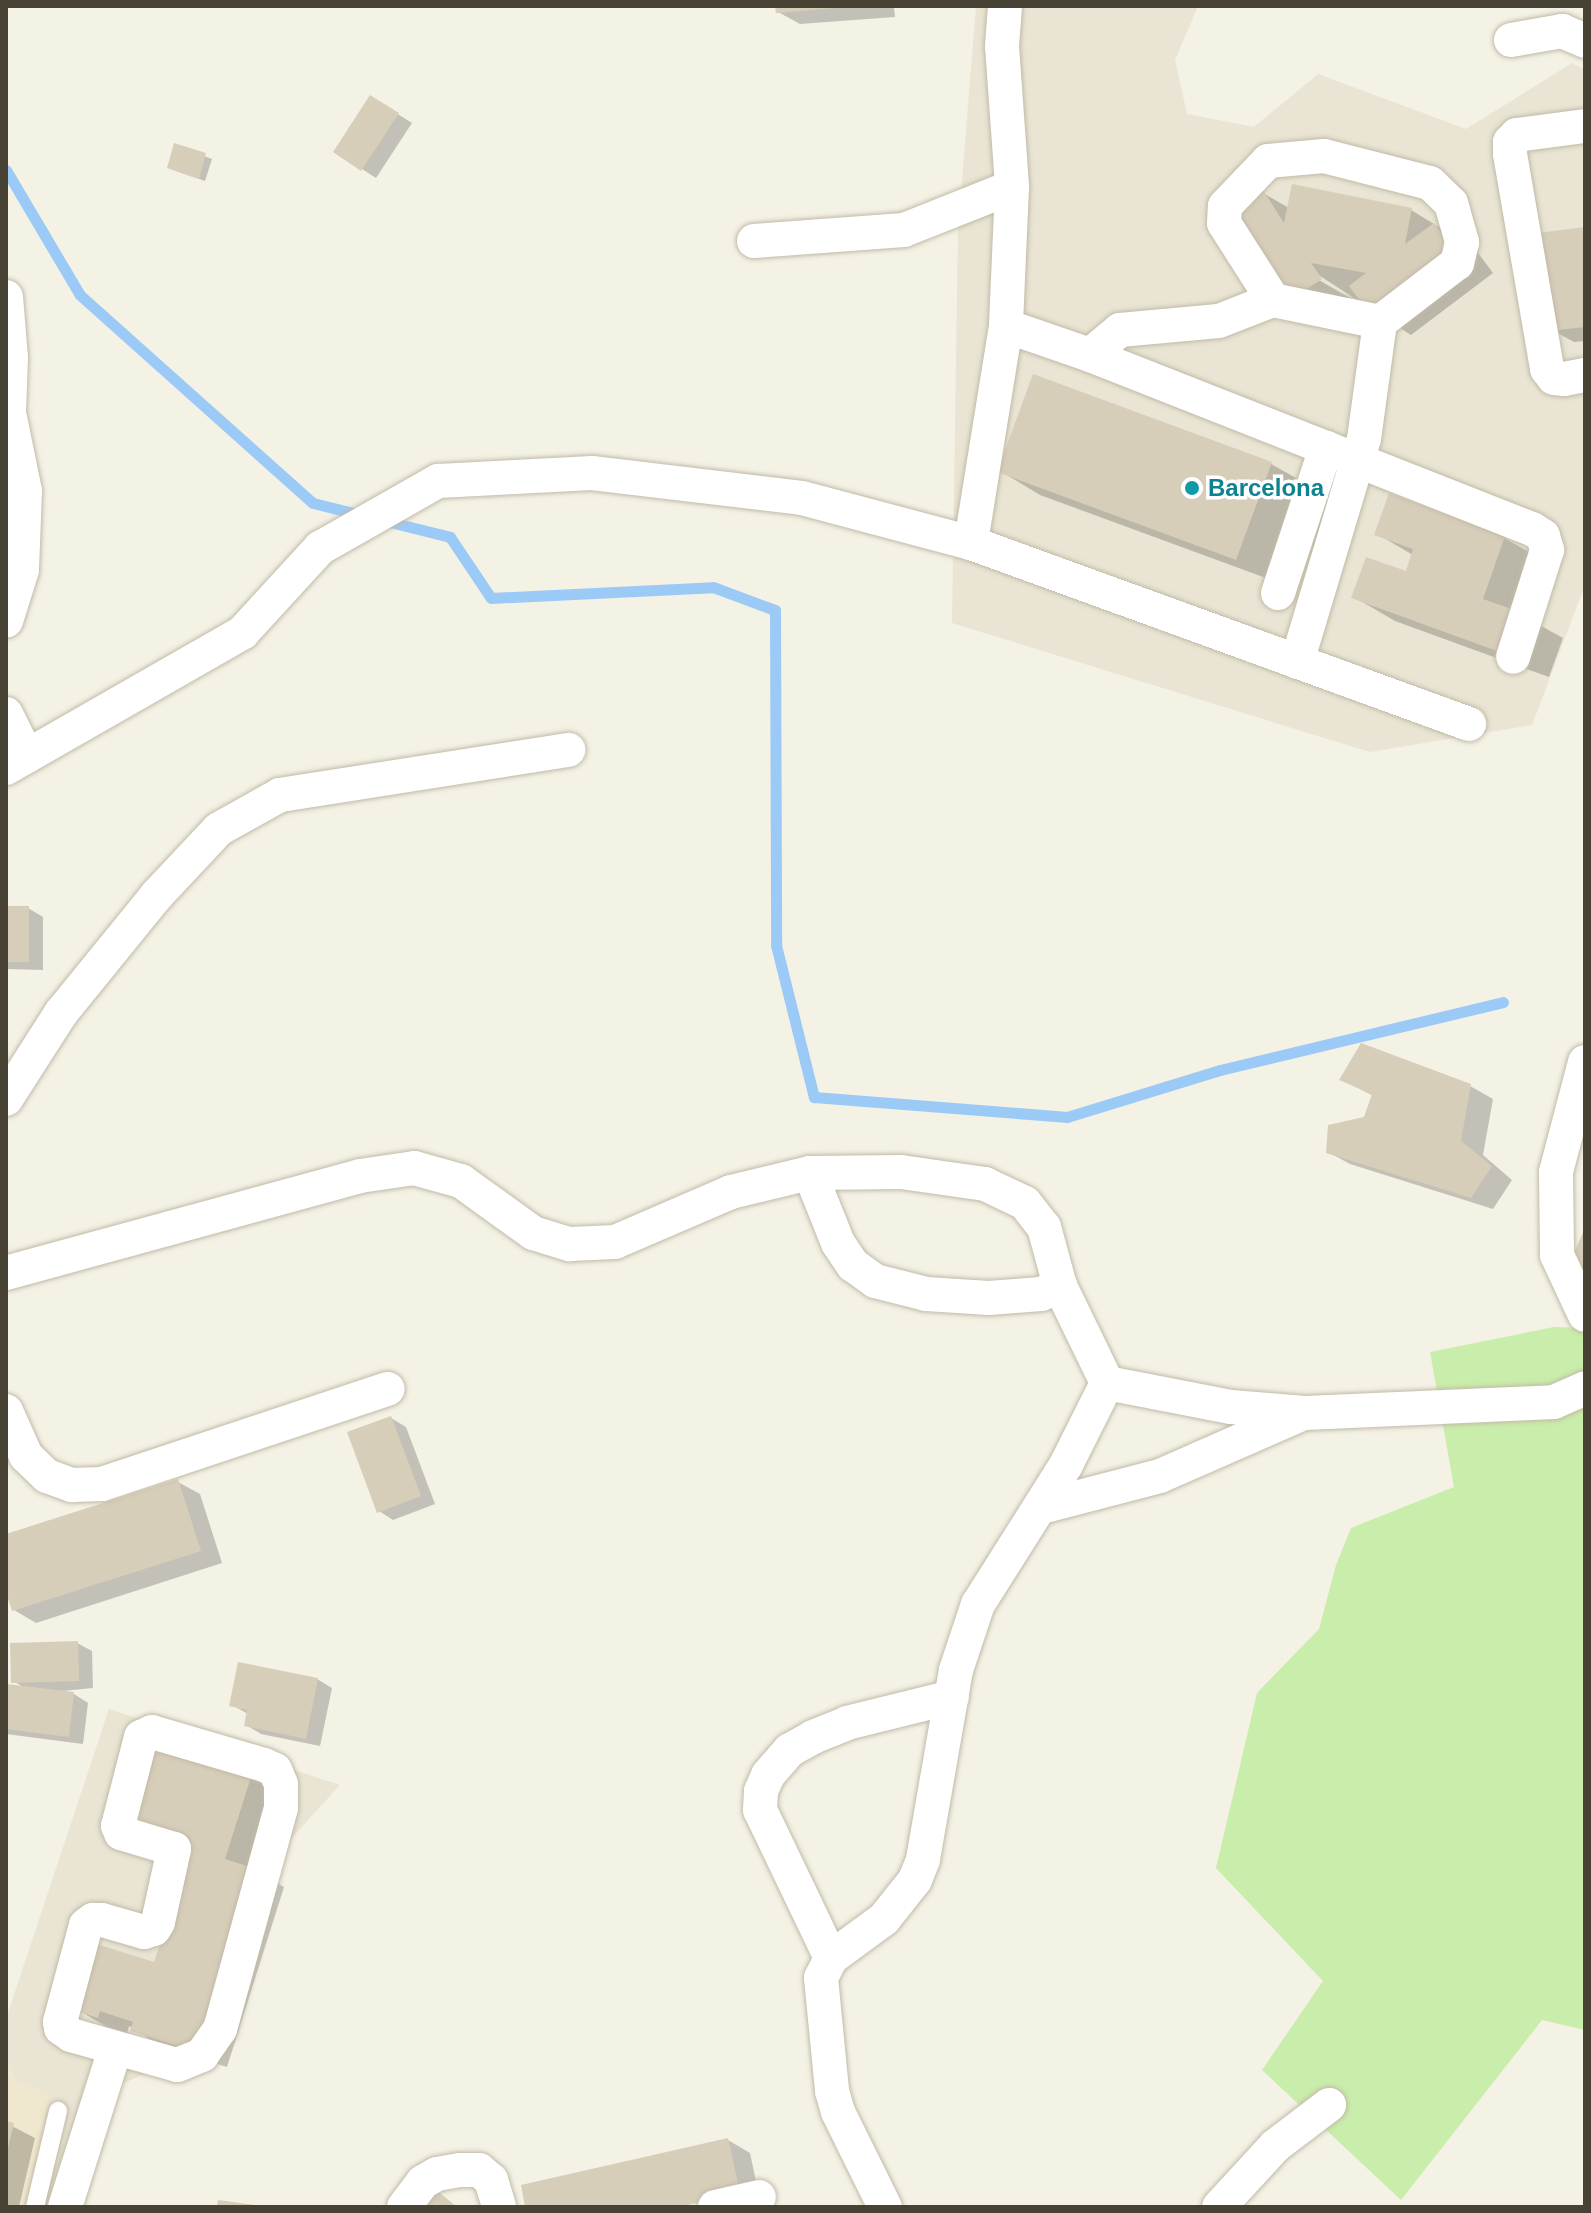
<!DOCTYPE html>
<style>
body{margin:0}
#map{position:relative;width:1591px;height:2213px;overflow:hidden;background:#f4f1e5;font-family:Helvetica,sans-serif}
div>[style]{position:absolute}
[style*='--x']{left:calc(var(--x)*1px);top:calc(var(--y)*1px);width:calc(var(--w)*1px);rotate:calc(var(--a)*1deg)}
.residential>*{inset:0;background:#e9e4d3}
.education>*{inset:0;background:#efe8ce}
.green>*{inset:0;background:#c9edaa}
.shadow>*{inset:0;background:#0003}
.stream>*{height:11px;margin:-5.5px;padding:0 5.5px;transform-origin:5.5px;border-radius:5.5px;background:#9ccaf7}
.building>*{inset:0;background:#d7ceba}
.roads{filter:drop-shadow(0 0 2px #c1baa7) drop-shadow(0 0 2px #c1baa7)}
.lane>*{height:18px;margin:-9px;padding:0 9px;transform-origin:9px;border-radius:9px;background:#fff}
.street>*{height:34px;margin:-17px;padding:0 17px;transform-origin:17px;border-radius:17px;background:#fff}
.dots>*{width:22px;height:22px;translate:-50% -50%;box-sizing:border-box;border:4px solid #fff;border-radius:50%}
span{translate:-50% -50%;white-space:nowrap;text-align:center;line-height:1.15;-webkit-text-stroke:7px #fff;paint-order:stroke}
.culture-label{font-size:24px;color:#0d838f;font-weight:700}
.left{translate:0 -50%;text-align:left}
.frame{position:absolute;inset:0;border:8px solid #484234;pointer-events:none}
</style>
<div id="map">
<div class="residential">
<div style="clip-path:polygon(976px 6px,1198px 6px,1175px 60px,1187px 114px,1254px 127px,1318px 74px,1466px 129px,1572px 63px,1585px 70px,1585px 585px,1532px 725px,1370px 752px,952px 623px,958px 230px)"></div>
<div style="clip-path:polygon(109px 1709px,340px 1785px,288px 1842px,205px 2047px,122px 2084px,83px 2207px,29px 2207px,16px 2080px,6px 2056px,6px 2019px)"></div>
</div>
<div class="education">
<div style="clip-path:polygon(6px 2056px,16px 2080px,50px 2094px,29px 2207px,6px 2207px)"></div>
</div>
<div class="green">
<div style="clip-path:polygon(1554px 1327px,1585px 1328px,1585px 2030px,1542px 2020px,1401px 2200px,1262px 2070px,1323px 1981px,1216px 1868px,1257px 1693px,1319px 1629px,1336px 1565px,1351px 1528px,1454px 1487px,1430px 1352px)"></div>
</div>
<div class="shadow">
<div style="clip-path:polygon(777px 6px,931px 6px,931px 7px,894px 7px,895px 17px,800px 24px,778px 12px)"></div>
<div style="clip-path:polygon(385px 106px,412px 123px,376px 178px,362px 169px)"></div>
<div style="clip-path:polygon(176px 146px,212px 159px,205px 181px,176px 171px)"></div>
<div style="clip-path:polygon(1263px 193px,1289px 208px,1411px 210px,1475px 249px,1493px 273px,1411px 335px,1314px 272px,1312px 276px,1360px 304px,1294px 296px)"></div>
<div style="clip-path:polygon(1585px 229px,1585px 341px,1574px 342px,1552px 330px)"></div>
<div style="clip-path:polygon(1271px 464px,1312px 487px,1277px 582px,1040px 495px,1000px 471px)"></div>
<div style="clip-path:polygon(1377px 534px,1504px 538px,1545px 561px,1525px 617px,1563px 638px,1549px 677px,1395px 621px,1354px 597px,1407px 573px,1413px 555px)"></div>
<div style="clip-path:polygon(6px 908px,28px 908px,43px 917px,43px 970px,6px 969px)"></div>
<div style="clip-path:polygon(1342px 1080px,1470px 1086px,1493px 1099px,1483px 1155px,1512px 1180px,1493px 1209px,1350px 1164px,1328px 1152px,1365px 1119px,1374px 1096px)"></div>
<div style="clip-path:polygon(391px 1418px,406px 1427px,435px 1504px,393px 1520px,379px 1511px)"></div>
<div style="clip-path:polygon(178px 1482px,200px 1494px,222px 1563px,36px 1623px,14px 1610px,6px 1586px,6px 1536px)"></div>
<div style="clip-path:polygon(77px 1643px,92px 1651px,93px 1688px,52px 1692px,74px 1694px,88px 1703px,83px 1744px,6px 1734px,6px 1686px,25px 1688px,13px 1681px)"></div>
<div style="clip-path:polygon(317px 1679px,332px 1688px,320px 1746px,261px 1734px,246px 1725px,248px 1714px,232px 1705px)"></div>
<div style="clip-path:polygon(155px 1742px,281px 1789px,255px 1871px,284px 1887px,227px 2067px,162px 2047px,133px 2028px,129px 2026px,127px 2033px,107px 2027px,78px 2010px,156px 1965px,191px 1852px)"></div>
<div style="clip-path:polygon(6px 2123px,35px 2138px,19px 2207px,6px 2207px)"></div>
<div style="clip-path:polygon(728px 2140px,750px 2153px,761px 2205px,688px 2207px,750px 2193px,670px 2207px,528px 2207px)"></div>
</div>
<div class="stream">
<div style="--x:6;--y:170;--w:145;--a:59.4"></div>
<div style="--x:80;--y:295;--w:312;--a:41.8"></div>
<div style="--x:313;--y:503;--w:49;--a:14"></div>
<div style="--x:382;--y:520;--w:70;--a:14"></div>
<div style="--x:450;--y:537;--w:73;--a:56.1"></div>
<div style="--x:491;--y:598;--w:222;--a:-2.8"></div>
<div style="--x:713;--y:587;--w:66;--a:20.4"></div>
<div style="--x:775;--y:610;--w:335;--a:89.8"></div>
<div style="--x:776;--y:945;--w:157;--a:76"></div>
<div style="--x:814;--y:1097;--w:254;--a:4.5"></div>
<div style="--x:1067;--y:1117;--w:160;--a:-17.1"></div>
<div style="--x:1220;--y:1070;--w:291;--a:-13.5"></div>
</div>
<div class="building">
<div style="clip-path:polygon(775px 6px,835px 6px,835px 8px,776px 13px)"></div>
<div style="clip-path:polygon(370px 95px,399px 113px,361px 171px,333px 152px)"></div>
<div style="clip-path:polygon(174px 143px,206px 153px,199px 179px,167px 168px)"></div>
<div style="clip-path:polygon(1292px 184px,1412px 208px,1405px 244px,1434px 223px,1453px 249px,1369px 313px,1349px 286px,1366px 273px,1311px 263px,1322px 279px,1293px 298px,1235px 209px,1263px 190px,1284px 223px)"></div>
<div style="clip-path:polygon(1585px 227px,1585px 327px,1550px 331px,1538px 233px)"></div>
<div style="clip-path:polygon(1033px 374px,1272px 462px,1236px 560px,997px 472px)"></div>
<div style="clip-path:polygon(1389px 493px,1505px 536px,1483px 599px,1523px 613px,1508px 655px,1351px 598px,1366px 557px,1406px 571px,1413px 549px,1374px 535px)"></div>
<div style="clip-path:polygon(6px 906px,29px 906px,29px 962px,6px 962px)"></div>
<div style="clip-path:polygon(1361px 1043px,1471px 1084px,1461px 1141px,1492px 1166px,1471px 1198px,1326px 1153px,1328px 1125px,1364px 1117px,1372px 1094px,1339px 1080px)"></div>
<div style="clip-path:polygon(1585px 1228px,1585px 1281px,1568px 1266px)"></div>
<div style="clip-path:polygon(391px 1416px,421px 1496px,377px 1513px,347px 1432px)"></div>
<div style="clip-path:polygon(178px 1479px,201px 1551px,12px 1611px,6px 1592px,6px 1534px)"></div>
<div style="clip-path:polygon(78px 1641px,79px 1681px,11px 1683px,10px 1643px)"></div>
<div style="clip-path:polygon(238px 1662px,318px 1678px,306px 1739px,244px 1726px,247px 1710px,229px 1706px)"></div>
<div style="clip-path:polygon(6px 1684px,74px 1692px,69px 1737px,6px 1729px)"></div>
<div style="clip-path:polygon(153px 1739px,253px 1771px,225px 1859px,256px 1869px,197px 2052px,130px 2031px,133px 2022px,100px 2011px,98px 2018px,76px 2011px,97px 1944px,154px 1962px,191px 1847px,126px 1826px)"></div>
<div style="clip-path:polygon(6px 2121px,14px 2123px,7px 2152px,6px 2151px)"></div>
<div style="clip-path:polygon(728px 2138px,740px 2193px,679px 2207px,525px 2207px,521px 2185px)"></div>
<div style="clip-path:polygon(435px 2189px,457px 2207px,421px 2207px)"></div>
<div style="clip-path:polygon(218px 2200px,255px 2205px,255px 2207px,217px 2207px)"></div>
</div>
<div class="roads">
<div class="lane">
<div style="--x:35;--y:2207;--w:99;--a:-76.5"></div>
</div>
<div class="street">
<div style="--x:1005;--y:6;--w:40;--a:94.3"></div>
<div style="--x:1002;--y:46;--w:141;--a:85.9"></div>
<div style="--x:1012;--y:187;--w:139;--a:92.5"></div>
<div style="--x:1006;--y:326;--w:220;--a:99.2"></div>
<div style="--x:971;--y:543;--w:530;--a:19.97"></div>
<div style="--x:1511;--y:40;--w:52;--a:-10"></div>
<div style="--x:1562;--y:31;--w:25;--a:23"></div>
<div style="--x:1585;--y:126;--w:69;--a:172.5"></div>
<div style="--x:1517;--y:135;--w:10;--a:135"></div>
<div style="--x:1510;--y:142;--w:12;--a:90"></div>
<div style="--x:1510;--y:154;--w:218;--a:80.2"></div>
<div style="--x:1547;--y:369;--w:11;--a:52"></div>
<div style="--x:1554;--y:378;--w:10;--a:6"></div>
<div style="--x:1564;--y:379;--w:21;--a:-11"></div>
<div style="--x:754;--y:241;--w:150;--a:-4.2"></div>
<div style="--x:904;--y:230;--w:116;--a:-21.7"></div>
<div style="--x:6;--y:297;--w:61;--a:85.3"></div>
<div style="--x:11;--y:358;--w:55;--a:92.1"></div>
<div style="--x:9;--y:413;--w:80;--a:78.4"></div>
<div style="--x:25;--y:491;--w:79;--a:92.2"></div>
<div style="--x:22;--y:570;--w:53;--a:107.4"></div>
<div style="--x:1006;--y:326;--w:89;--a:19"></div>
<div style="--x:1090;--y:355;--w:39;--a:-40"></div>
<div style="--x:1120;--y:330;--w:99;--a:-5.2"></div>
<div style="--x:1219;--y:321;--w:58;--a:-21.3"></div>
<div style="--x:1090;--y:355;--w:475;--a:21.5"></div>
<div style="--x:1532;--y:529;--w:13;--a:32"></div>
<div style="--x:1543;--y:536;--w:15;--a:74"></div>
<div style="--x:1547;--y:550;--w:112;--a:107.6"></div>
<div style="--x:1278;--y:593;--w:153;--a:-71.7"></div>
<div style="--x:1297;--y:662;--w:233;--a:-73.3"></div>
<div style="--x:1364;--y:439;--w:118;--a:-82.2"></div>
<div style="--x:1380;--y:322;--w:109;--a:-168.4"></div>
<div style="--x:1273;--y:300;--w:91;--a:-122.5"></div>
<div style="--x:1224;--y:223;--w:17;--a:-87"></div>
<div style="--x:1225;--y:206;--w:62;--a:-46.3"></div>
<div style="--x:1268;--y:161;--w:56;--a:-5.1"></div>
<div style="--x:1324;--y:156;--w:109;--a:14.3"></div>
<div style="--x:1430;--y:183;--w:29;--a:44"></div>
<div style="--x:1451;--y:203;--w:41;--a:74.2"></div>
<div style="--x:1462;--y:242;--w:22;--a:103"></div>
<div style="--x:1457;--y:263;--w:97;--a:142.5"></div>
<div style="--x:6;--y:714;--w:47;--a:63.4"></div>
<div style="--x:6;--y:768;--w:273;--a:-29.8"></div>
<div style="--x:243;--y:632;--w:114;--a:-47.5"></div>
<div style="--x:320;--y:548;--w:136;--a:-29.6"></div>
<div style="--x:438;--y:481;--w:154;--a:-3"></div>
<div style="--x:592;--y:473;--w:211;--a:6.8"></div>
<div style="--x:802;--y:498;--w:175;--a:14.9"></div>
<div style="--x:1585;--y:1062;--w:114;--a:104.8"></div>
<div style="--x:1556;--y:1172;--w:83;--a:89.3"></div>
<div style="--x:1557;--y:1255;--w:66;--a:65"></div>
<div style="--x:6;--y:1099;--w:102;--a:-57.4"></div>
<div style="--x:61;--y:1013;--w:151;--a:-50.9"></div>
<div style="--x:156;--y:896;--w:92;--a:-46.8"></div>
<div style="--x:219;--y:829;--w:70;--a:-29.1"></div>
<div style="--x:280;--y:795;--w:292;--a:-8.9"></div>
<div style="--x:810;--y:1173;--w:75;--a:68.2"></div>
<div style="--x:838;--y:1243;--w:27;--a:56"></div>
<div style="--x:853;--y:1265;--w:27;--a:36"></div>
<div style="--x:875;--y:1281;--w:53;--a:14.3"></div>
<div style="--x:926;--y:1294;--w:63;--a:3.6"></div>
<div style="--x:989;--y:1298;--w:52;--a:-4.4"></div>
<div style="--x:1041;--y:1294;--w:21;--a:-23"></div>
<div style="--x:6;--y:1273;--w:367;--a:-15.3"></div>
<div style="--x:360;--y:1176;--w:55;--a:-8.4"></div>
<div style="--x:414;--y:1168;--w:49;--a:15.5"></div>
<div style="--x:461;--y:1181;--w:89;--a:35.8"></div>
<div style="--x:533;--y:1233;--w:39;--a:17"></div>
<div style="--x:570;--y:1244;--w:45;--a:-2.5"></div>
<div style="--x:615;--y:1242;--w:126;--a:-23.3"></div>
<div style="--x:731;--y:1192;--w:81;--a:-13.5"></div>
<div style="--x:810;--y:1173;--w:91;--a:-0.6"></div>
<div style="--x:901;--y:1172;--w:85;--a:8.1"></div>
<div style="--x:985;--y:1184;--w:44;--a:25.4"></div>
<div style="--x:1025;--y:1203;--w:31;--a:52"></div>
<div style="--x:1044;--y:1227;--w:61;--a:74.8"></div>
<div style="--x:1060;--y:1286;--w:108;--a:64.1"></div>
<div style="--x:1107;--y:1383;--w:92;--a:116.6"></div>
<div style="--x:1066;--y:1465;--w:165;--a:122.3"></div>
<div style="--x:978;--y:1604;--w:70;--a:108.4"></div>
<div style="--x:956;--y:1670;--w:193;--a:99.9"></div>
<div style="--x:923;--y:1860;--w:22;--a:112"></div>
<div style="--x:915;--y:1880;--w:50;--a:128.5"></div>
<div style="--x:884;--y:1919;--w:66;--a:143.7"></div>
<div style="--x:831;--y:1958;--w:22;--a:117"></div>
<div style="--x:821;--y:1978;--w:114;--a:84.4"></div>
<div style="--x:832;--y:2091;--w:22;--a:74"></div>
<div style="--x:838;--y:2112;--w:106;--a:63.7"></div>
<div style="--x:1107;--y:1383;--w:126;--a:11"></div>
<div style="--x:1231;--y:1407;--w:74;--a:4.6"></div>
<div style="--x:1305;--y:1413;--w:249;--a:-2.5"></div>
<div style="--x:1554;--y:1402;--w:34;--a:-24"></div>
<div style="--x:6;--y:1411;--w:49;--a:66"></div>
<div style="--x:26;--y:1456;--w:29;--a:44"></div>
<div style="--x:47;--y:1476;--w:27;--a:20"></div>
<div style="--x:72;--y:1485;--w:30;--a:-2"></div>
<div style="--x:102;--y:1484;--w:301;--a:-18.4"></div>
<div style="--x:1041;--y:1507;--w:123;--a:-14.6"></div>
<div style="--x:1160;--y:1476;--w:154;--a:-23.7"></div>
<div style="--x:152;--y:1732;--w:117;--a:16.4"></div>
<div style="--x:264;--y:1765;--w:12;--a:24"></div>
<div style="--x:275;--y:1770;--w:15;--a:67"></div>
<div style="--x:281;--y:1784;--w:24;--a:90"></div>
<div style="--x:281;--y:1808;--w:229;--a:105.4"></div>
<div style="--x:220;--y:2029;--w:32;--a:125"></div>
<div style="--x:202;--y:2055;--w:27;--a:158"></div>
<div style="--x:177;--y:2065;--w:110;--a:-164.2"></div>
<div style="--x:71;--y:2035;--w:12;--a:-145"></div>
<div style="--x:61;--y:2028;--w:6;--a:-99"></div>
<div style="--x:60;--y:2022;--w:100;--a:-75"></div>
<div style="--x:86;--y:1925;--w:9;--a:-36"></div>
<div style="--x:93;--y:1920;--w:9;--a:0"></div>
<div style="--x:102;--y:1920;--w:44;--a:15.9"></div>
<div style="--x:144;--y:1932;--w:10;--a:-17"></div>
<div style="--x:154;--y:1929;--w:8;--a:-60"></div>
<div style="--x:158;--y:1922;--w:75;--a:-77.6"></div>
<div style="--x:174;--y:1849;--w:55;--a:-163.2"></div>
<div style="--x:121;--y:1833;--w:8;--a:-113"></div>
<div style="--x:118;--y:1826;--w:92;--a:-75.5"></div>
<div style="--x:141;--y:1737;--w:12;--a:-24"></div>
<div style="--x:831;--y:1958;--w:164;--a:-115.6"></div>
<div style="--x:760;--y:1810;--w:19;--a:-87"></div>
<div style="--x:761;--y:1791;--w:17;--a:-66"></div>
<div style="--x:768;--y:1775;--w:33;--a:-49"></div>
<div style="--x:790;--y:1750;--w:26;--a:-29"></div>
<div style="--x:813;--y:1737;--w:37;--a:-22"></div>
<div style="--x:847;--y:1723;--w:108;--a:-13.9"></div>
<div style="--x:65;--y:2207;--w:166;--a:-72.4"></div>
<div style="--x:404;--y:2207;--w:31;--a:-53"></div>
<div style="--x:423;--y:2182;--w:16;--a:-30"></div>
<div style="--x:437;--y:2174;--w:23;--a:-10"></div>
<div style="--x:460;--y:2170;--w:19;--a:0"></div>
<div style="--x:479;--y:2170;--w:16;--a:40"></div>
<div style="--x:491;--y:2180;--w:28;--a:73"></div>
<div style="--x:715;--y:2207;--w:45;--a:-12.8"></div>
<div style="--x:1219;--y:2207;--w:83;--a:-47.4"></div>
<div style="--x:1275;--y:2146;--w:68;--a:-37.2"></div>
</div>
</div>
<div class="dots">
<div style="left:1192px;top:488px;background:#0f9aa8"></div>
</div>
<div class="culture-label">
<span class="left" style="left:1208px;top:488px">Barcelona</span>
</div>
<div class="frame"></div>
</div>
